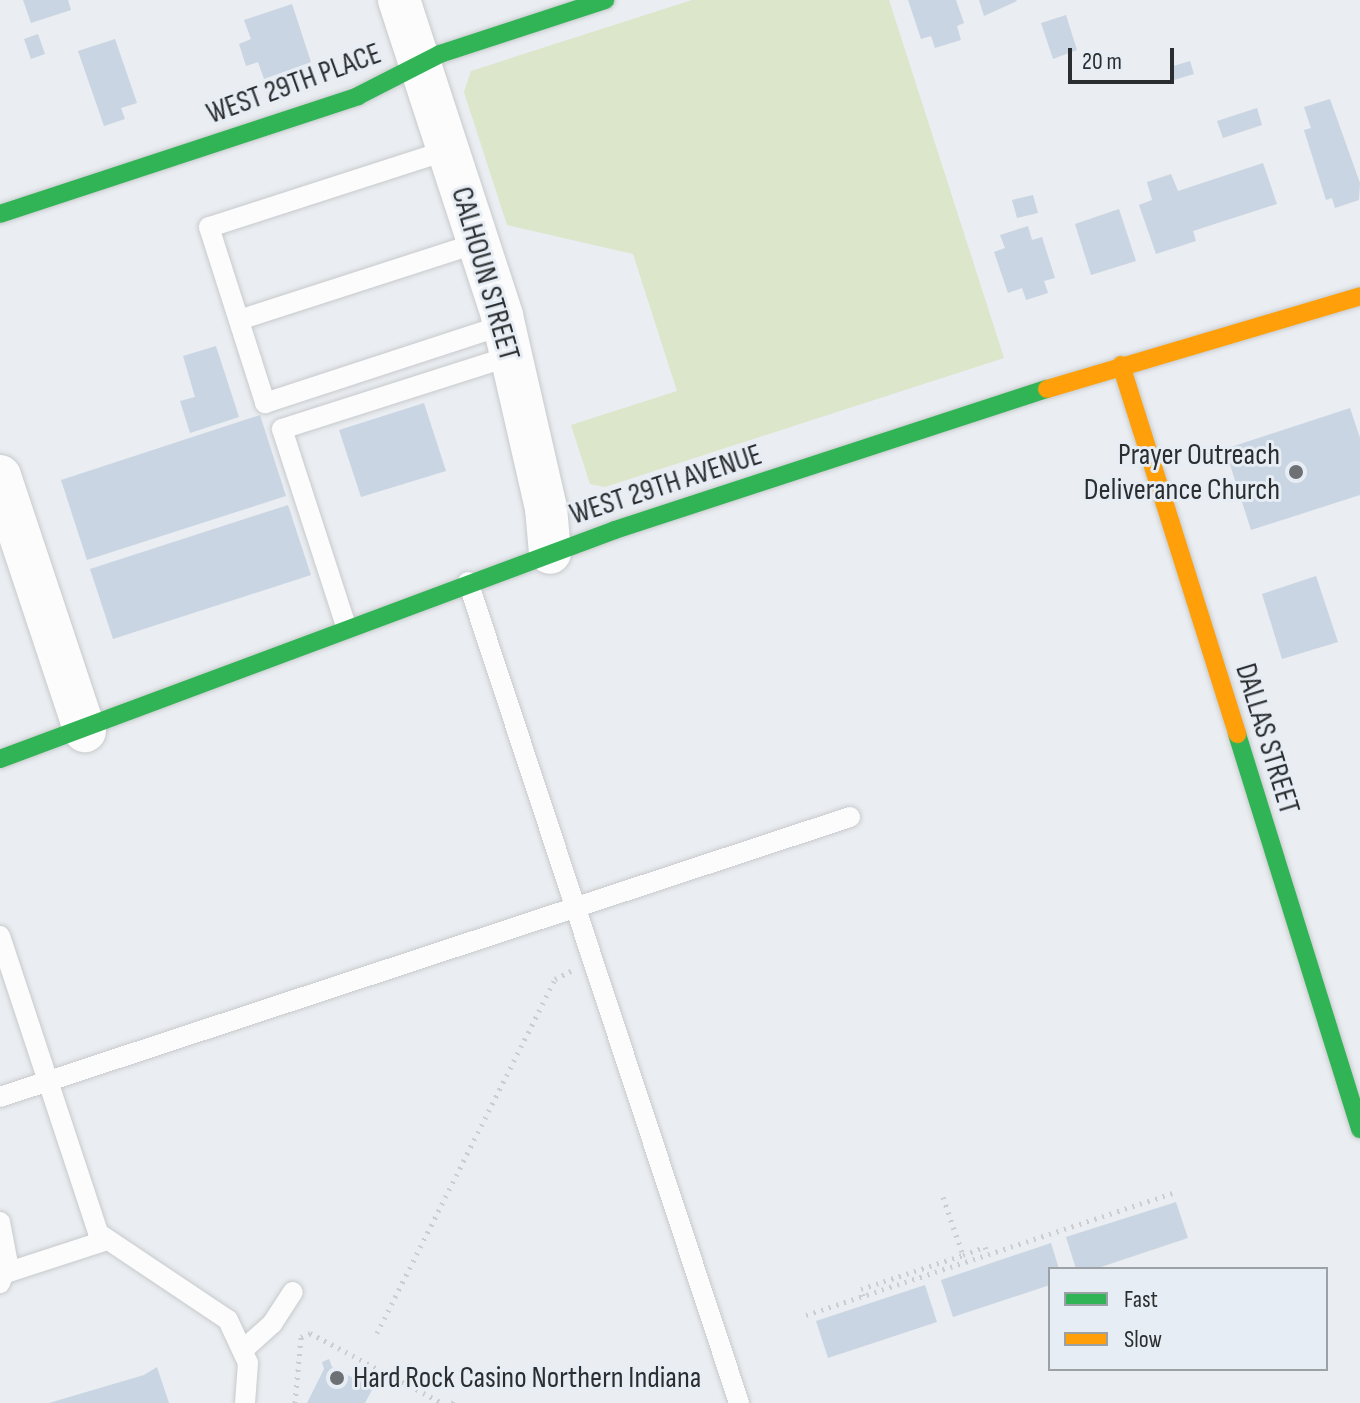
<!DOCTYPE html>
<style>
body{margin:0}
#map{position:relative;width:1360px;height:1403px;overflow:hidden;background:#eaedf1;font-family:"Sofia Sans Condensed",sans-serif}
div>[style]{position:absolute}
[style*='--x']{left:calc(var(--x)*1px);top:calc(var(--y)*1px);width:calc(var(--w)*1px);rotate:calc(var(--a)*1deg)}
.green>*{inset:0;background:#dbe6ca}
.building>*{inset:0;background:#c9d5e2}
.path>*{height:5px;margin-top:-2.5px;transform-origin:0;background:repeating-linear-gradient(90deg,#cbcdce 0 2px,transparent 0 8px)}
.roads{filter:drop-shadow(0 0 2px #c7cacc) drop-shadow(0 0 2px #c7cacc)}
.lane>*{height:20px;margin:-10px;padding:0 10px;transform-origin:10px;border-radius:10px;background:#fcfcfd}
.street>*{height:42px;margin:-21px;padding:0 21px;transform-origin:21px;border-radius:21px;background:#fcfcfd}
.fast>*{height:18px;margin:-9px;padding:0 9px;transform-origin:9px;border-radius:9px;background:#30b455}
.slow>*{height:18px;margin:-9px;padding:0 9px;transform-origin:9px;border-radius:9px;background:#ff9f0a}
.dots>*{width:22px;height:22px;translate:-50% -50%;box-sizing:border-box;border:4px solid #e7edf4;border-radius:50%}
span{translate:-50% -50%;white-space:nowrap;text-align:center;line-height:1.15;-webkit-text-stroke:6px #e7edf4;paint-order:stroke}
.street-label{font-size:30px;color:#2b2e30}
.poi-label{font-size:30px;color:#2b2e30}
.right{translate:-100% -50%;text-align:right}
.left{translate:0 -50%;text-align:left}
.legend{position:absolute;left:1048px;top:1267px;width:280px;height:104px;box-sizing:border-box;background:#e7edf4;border:2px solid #9ca1a6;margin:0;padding:10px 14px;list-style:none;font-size:24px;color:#2b2e30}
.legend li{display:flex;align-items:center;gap:16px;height:40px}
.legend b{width:40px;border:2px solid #9ca1a6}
.scale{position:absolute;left:1068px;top:48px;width:106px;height:36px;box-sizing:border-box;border:4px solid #2b2e30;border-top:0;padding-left:10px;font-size:24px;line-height:28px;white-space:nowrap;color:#2b2e30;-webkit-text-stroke:6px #e7edf4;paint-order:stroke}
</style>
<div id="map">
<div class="green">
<div style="clip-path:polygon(692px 0,889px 0,1004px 358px,605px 487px,590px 484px,571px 425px,677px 391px,633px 254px,507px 225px,464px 92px,471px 71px)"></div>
</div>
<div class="building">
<div style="clip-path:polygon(23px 0,68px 0,71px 10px,31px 23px)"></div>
<div style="clip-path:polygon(908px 0,956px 0,964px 23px,957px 26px,961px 40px,935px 48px,931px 36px,921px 39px)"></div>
<div style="clip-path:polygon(979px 0,1016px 0,1017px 1px,984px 16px)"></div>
<div style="clip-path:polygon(292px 4px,311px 62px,264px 79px,258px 62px,246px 66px,239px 44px,251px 39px,244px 20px)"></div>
<div style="clip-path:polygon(1066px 15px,1077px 50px,1053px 59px,1041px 23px)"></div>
<div style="clip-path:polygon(38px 34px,45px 54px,31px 59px,24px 39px)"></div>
<div style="clip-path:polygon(115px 39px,137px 103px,121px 108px,125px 119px,104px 126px,78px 51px)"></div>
<div style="clip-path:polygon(1190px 61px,1194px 74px,1174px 80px,1170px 67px)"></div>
<div style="clip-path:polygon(1330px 99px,1360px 183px,1359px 200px,1335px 208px,1332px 198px,1326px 200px,1304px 130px,1311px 128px,1304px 107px)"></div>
<div style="clip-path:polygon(1257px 108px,1262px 125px,1223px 138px,1217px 121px)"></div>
<div style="clip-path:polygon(1263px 163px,1277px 204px,1193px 231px,1196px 241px,1156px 254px,1139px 205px,1152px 200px,1147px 182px,1171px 174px,1178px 191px)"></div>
<div style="clip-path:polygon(1033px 195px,1038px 213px,1017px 218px,1012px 200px)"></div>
<div style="clip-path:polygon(1119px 209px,1136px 261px,1091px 275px,1075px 224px)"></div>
<div style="clip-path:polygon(1028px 226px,1032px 240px,1042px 237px,1055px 278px,1044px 281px,1048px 293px,1026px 300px,1022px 288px,1008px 293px,994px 252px,1005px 248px,1000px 235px)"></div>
<div style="clip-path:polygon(216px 346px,239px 417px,190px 433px,180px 401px,195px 397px,183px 356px)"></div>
<div style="clip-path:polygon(424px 403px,446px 471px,361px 497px,339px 430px)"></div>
<div style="clip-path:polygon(1350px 408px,1360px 438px,1360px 495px,1251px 530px,1225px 449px)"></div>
<div style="clip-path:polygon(260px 415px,286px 496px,87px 560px,61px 480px)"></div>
<div style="clip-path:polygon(288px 505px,311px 575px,113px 639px,90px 569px)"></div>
<div style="clip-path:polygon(1316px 576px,1338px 642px,1282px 659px,1262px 594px)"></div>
<div style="clip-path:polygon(1176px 1202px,1188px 1238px,1095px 1269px,1076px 1269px,1066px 1237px)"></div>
<div style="clip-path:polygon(1051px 1243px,1059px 1269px,1050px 1269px,1050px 1285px,953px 1317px,941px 1280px)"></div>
<div style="clip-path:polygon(925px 1285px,937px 1322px,828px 1358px,816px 1321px)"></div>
<div style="clip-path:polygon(329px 1359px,332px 1367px,373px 1388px,365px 1403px,307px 1403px,324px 1369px,322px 1362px)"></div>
<div style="clip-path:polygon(157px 1367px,169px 1403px,49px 1403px,144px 1375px)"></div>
</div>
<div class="path">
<div style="--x:943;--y:1197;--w:61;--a:71"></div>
<div style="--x:863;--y:1296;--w:7;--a:-106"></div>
<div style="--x:861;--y:1289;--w:108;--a:-18.4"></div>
<div style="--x:963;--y:1255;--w:23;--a:-20"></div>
<div style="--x:985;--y:1247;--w:8;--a:67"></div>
<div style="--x:806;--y:1315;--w:386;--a:-18.4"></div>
<div style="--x:377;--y:1333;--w:396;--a:-63.3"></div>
<div style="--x:555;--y:979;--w:18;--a:-27"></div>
<div style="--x:295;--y:1403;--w:66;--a:-84.8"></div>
<div style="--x:301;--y:1337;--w:10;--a:-24"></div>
<div style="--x:310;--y:1333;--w:149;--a:27.9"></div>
<div style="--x:453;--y:1403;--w:7;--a:-63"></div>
</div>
<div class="roads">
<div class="lane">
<div style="--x:448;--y:150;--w:251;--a:162.1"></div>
<div style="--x:209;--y:227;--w:185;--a:72.3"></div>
<div style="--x:265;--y:403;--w:251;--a:-18.1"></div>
<div style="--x:239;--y:320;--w:253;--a:-17.9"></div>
<div style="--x:468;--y:582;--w:865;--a:71.73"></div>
<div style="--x:346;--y:626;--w:207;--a:-108"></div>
<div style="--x:282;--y:429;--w:240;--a:-17.7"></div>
<div style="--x:0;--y:936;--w:313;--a:71.7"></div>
<div style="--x:98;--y:1233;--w:156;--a:33.8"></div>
<div style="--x:228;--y:1320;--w:47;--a:65.1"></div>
<div style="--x:248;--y:1363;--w:40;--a:94.3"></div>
<div style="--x:0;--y:1097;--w:895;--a:-18.23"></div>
<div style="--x:0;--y:1222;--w:43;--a:79.2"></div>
<div style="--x:8;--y:1264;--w:21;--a:113"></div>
<div style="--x:6;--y:1273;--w:103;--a:-18.1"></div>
<div style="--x:244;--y:1349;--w:38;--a:-42"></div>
<div style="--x:272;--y:1324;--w:38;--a:-57"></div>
</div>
<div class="street">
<div style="--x:399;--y:0;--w:332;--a:71.9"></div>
<div style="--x:502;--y:316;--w:197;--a:77.1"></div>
<div style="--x:546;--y:508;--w:45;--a:84.9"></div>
<div style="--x:0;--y:476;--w:269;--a:71.6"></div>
</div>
<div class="fast">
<div style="--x:0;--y:214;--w:377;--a:-18.2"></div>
<div style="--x:358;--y:96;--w:92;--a:-27.1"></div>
<div style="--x:440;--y:54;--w:174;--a:-18.1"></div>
<div style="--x:1237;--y:734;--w:414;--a:72.7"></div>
<div style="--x:0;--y:759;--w:656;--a:-20.42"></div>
<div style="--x:615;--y:530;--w:454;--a:-18.1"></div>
</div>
<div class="slow">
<div style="--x:1121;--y:365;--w:387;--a:72.5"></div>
<div style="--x:1047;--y:389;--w:327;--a:-16.5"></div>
</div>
</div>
<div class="dots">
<div style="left:1296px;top:472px;background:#6e7174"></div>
<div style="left:337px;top:1378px;background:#6e7174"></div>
</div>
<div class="street-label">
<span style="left:294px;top:84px;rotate:-20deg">WEST 29TH PLACE</span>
<span style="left:485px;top:274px;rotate:74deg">CALHOUN STREET</span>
<span style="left:666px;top:485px;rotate:-18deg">WEST 29TH AVENUE</span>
<span style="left:1267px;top:739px;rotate:73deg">DALLAS STREET</span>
</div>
<div class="poi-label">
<span class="right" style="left:1280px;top:472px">Prayer Outreach<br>Deliverance Church</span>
<span class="left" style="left:353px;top:1378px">Hard Rock Casino Northern Indiana</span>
</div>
<ul class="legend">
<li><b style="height:10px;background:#30b455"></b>Fast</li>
<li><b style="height:10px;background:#ff9f0a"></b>Slow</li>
</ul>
<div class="scale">20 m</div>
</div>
